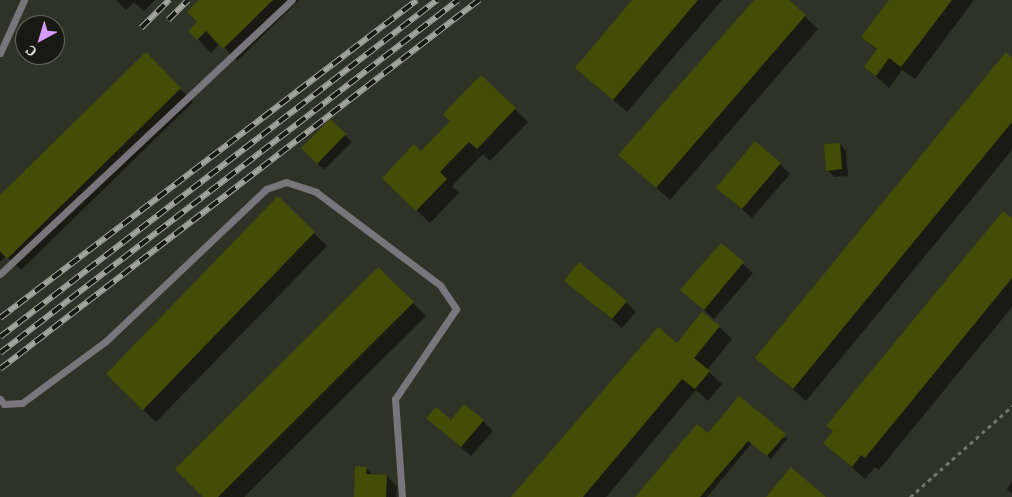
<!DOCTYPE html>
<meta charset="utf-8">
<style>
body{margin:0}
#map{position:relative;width:1012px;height:497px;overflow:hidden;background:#2f3226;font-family:"IBM Plex Serif",serif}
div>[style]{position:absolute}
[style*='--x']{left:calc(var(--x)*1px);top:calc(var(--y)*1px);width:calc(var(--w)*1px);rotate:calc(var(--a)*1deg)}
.shadow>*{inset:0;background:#0007}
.building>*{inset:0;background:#444d05}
.path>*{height:2.5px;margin-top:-1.25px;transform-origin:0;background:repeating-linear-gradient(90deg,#72746a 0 4px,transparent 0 8px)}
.lane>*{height:7px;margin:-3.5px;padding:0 3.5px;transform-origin:3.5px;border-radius:3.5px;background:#78757b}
.rail>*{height:5.5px;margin-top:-2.75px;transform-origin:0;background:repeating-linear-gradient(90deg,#181913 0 11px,#a3a59c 0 22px);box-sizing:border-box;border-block:1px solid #a3a59c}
span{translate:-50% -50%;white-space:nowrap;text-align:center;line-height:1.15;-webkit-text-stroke:4.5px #181913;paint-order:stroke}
.north{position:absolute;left:15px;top:15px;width:50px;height:50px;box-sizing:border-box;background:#181913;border:1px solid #666761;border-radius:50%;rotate:219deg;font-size:14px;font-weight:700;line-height:20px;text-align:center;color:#dbdcd5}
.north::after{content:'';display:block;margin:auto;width:18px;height:22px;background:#d59cfb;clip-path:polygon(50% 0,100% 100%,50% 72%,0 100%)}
</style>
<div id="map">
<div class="shadow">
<div style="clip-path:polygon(116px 0,155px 0,144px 11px,134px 2px,126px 10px)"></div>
<div style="clip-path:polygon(201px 0,299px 0,237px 61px,220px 43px,211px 53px,190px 31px,199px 22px)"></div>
<div style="clip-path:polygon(633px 0,722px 0,627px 112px,576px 68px)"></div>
<div style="clip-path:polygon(755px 0,787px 0,818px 29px,670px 200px,620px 155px)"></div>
<div style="clip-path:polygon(891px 0,974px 0,915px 79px,902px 70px,889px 88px,866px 67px,877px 51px,863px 37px)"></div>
<div style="clip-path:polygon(146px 54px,193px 102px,21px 270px,6px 256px,0 262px,0 197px)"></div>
<div style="clip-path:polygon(1012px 59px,1012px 150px,806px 401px,757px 358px)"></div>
<div style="clip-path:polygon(515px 109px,528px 122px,490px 161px,483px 154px,452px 186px,459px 193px,430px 223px,396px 191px,421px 153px)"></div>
<div style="clip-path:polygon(330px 120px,352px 142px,324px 170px,302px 148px)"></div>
<div style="clip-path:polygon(840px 144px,846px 151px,848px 176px,834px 177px,828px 170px)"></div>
<div style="clip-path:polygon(780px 164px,790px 174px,752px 218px,728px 197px)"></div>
<div style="clip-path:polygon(278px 198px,327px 246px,156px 422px,120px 387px)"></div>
<div style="clip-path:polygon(1012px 220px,1012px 307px,879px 470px,875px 467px,865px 479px,825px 443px,834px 432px,828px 426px)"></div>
<div style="clip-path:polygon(721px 244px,753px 273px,714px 319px,682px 290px)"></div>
<div style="clip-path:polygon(378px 268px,426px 316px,244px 497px,205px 497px)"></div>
<div style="clip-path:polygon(566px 281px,626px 302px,636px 312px,622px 328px)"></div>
<div style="clip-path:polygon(719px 327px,732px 339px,707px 370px,722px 384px,708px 401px,696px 390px,606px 497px,514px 497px)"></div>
<div style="clip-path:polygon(428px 418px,483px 421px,493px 431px,471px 456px)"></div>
<div style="clip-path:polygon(709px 435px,788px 438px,771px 459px,752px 443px,707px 497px,637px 497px)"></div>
<div style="clip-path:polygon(366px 468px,374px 476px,387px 476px,397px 487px,396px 497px,355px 497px)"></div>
<div style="clip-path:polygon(1012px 482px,1012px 494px,1007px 489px)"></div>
</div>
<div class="building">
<div style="clip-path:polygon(199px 0,273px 0,223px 49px,206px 31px,197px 40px,188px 31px,197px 22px,187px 12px)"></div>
<div style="clip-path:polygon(632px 0,698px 0,613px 100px,575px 68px)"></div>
<div style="clip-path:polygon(754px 0,789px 0,806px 15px,656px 188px,618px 155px)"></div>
<div style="clip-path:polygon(889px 0,952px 0,901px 67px,889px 58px,876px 76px,864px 67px,877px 49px,861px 37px)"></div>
<div style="clip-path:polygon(146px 52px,181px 88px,7px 259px,0 251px,0 195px)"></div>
<div style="clip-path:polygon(1006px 52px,1012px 58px,1012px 122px,793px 389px,755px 358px)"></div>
<div style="clip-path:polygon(481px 75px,516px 108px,477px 149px,469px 142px,440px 172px,447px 179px,416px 211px,382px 178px,414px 144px,421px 151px,450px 121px,443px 114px)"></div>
<div style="clip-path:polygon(330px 119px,346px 134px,317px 164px,301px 148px)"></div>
<div style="clip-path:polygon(755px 141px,781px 163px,742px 209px,716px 188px)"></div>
<div style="clip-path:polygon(840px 143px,842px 169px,826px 171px,824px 144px)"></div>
<div style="clip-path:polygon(278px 196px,315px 232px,143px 410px,106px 374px)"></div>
<div style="clip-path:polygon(1003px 211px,1012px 218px,1012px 278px,865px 458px,861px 455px,852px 467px,823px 443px,833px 431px,826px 426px)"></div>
<div style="clip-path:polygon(721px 243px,744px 262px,704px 310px,680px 290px)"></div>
<div style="clip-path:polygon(579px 262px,627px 301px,612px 319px,564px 281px)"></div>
<div style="clip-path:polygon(378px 267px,414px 302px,218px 497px,203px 497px,175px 469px)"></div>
<div style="clip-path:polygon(702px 312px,720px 326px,694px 358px,710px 371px,695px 389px,682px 379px,583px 497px,511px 497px,658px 327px,677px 343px)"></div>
<div style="clip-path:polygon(739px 396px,786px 434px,767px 456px,748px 441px,700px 497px,635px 497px,697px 424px,708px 433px)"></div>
<div style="clip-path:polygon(464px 404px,484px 420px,461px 447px,426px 418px,436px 407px,451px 420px)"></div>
<div style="clip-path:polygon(355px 466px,367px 467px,366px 474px,387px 475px,386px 497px,354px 497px)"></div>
<div style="clip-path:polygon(791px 467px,826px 497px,766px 497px)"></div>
</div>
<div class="path">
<div style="--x:910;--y:497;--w:137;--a:-41.7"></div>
</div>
<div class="lane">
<div style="--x:0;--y:53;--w:58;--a:-65.6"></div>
<div style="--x:0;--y:274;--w:400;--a:-43.2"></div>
<div style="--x:0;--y:399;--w:6;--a:51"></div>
<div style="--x:4;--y:404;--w:18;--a:-3"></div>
<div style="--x:22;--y:403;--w:104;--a:-36.4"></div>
<div style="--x:106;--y:341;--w:221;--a:-43.5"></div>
<div style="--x:266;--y:189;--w:21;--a:-19"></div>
<div style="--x:286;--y:182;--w:32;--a:18"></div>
<div style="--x:316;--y:192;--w:155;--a:36.9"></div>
<div style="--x:440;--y:285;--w:29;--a:56"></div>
<div style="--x:456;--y:309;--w:109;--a:124.1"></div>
<div style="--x:395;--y:399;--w:98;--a:85.9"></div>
</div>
<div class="rail">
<div style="--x:168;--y:20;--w:28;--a:-45"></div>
<div style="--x:141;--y:28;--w:40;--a:-45"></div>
<div style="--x:0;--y:318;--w:524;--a:-37.33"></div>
<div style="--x:0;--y:337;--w:552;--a:-37.64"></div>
<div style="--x:0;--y:353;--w:578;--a:-37.62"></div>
<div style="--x:0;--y:369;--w:605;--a:-37.61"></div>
</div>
<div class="north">С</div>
</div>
